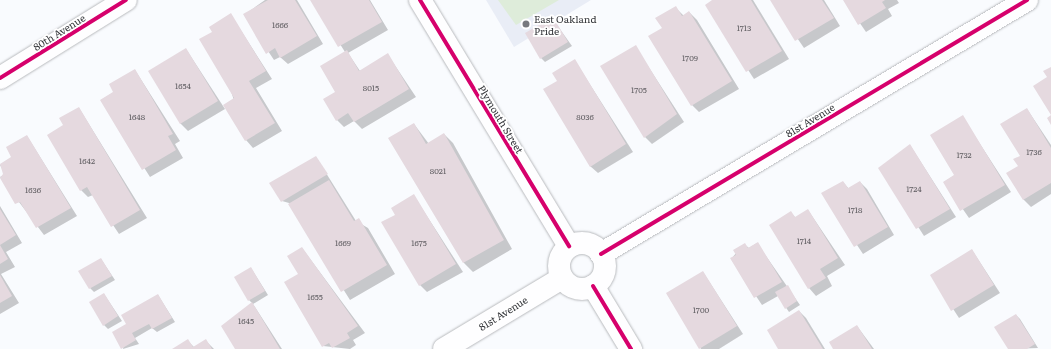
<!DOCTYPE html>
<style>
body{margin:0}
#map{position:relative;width:1051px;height:349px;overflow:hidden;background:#f9fbfe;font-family:Literata,serif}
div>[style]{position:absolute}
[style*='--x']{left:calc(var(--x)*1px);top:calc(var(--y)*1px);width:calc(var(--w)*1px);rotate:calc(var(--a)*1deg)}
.built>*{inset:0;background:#e9edf6}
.green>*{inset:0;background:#deecda}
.shadow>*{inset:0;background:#0003}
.building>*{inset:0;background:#e5d9df}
.roads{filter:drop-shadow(0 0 1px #b9bbbe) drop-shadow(0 0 1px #b9bbbe)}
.minor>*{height:22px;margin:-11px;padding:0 11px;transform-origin:11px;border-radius:11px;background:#fefeff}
.minor>.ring{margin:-11px;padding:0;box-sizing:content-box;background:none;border:22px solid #fefeff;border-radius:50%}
.cycleway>*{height:4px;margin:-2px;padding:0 2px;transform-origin:2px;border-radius:2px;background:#d6006c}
.dots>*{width:11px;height:11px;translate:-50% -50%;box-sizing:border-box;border:2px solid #fff;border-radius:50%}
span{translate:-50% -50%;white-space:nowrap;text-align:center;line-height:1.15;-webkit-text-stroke:3.5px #fff;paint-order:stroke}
.number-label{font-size:8px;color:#605e62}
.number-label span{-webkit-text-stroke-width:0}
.poi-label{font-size:10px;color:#333539}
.left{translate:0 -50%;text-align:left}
.street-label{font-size:10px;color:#333539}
</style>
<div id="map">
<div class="built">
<div style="clip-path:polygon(486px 0,591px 0,514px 47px)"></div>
</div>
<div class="green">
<div style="clip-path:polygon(498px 0,559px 0,516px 25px)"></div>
</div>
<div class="shadow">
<div style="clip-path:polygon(265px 0,297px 0,323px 44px,288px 64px,280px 57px,274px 60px,244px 15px)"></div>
<div style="clip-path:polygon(312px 0,370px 0,388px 30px,348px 53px,360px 71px,388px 55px,416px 97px,362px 129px,354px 121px,344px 127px,337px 120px,337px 92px,345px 52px)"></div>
<div style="clip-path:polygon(714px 0,753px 0,789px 59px,754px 79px,706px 5px)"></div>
<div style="clip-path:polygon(771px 0,824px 0,840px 26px,804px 48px)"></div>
<div style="clip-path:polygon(844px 0,897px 0,899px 3px,888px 9px,892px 16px,866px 32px)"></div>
<div style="clip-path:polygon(675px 7px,684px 16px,689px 12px,697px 20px,739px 89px,699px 112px,692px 105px,663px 28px)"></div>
<div style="clip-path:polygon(231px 15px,272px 79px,256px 88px,282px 131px,253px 148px,246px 140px,213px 32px)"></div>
<div style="clip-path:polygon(552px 18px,572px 46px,545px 62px,541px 58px)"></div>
<div style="clip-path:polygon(635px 46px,684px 122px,652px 144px,645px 137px)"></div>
<div style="clip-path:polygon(186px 49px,225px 109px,188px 131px,180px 123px)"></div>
<div style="clip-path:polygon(575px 61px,633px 152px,598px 173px,590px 166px,558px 82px)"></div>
<div style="clip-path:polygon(135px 70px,180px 141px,175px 144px,183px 158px,150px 177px,101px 100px,114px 92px)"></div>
<div style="clip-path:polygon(79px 108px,147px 218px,119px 234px,93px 195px,88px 197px,81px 190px,64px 126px)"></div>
<div style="clip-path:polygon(1027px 109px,1051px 145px,1051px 194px,1031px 207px,1023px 199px,1019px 166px)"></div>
<div style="clip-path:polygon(962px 116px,1011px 192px,969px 218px,944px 182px,955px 175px)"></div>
<div style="clip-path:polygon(414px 124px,429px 144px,444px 134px,453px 143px,512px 249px,473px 272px,464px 263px,390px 138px)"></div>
<div style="clip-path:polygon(27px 136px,77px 216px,44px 235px,0 177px,5px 174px,0 165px,13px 157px)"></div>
<div style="clip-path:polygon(910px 145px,956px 217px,924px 236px,880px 168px)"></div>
<div style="clip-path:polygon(316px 157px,356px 221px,368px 228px,395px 274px,350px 300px,289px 203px,282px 201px)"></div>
<div style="clip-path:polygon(843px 182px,849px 189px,860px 182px,867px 189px,894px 235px,863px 254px,823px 194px)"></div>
<div style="clip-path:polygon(414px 196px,463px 272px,427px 292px,420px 285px)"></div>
<div style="clip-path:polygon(0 206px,22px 243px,6px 252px,15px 267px,1px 274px,19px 303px,0 314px)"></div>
<div style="clip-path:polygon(808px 210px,845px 265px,827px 276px,832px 286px,816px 296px,809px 288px,791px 213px,796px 218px)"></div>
<div style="clip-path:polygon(757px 243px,800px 305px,789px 312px,778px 296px,762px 305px,731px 259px,744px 244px,749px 248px)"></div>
<div style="clip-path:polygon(302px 248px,365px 333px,353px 340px,356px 345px,350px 349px,323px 346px,299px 275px)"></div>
<div style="clip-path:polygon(972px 250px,1000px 293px,959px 318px,931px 275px)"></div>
<div style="clip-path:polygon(101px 259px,115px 280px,94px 292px,90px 288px)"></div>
<div style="clip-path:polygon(251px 268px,268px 295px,253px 304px,282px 349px,236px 349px,252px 303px,249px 300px)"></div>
<div style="clip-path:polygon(703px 272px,743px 334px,719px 349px,701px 349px,667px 294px)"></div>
<div style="clip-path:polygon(104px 294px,122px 321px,108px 329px,104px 325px)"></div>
<div style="clip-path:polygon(158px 295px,175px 322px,157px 332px,152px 328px,135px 338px,139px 344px,123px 349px,127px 324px)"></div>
<div style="clip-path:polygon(799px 311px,806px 318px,825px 349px,780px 349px)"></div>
<div style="clip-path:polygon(1016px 315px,1020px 319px,1038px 348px,1009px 349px)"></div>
<div style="clip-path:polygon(857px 326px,874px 349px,835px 349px)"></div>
<div style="clip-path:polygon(188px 341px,194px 347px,206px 341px,214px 349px,174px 349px)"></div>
</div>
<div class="building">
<div style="clip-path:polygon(268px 0,295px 0,317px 36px,280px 58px,275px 48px,266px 54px,243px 14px)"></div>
<div style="clip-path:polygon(310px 0,369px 0,382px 22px,338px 47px)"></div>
<div style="clip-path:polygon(712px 0,751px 0,782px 51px,746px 72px,705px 5px)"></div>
<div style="clip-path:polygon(770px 0,822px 0,834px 18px,795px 41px)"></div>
<div style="clip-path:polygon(843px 0,885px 0,882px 2px,886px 8px,858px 25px)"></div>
<div style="clip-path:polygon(676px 6px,682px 16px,689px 11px,732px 81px,691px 106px,648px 36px,662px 28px,655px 18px)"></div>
<div style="clip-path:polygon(231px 13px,266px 71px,249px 81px,275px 123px,245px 141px,223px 105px,234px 98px,199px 39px,212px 32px,209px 27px)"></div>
<div style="clip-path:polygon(553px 17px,568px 42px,540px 59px,525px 33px)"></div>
<div style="clip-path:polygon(636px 45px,677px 114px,644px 138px,600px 66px)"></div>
<div style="clip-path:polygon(186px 48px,218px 101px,180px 124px,148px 71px)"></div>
<div style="clip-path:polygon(347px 50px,359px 71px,388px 53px,409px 89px,354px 122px,348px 113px,336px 121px,323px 99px,335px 92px,320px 66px)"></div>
<div style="clip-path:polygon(575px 59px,626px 144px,590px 167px,543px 89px,557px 81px,552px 73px)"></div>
<div style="clip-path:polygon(1051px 67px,1051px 125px,1047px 118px,1051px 115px,1033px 86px,1047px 77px,1043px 71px)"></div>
<div style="clip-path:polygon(135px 69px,173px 134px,168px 136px,176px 150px,142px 170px,100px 100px,113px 92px,109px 84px)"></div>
<div style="clip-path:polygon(79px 107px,140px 210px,111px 227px,87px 187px,80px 191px,47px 135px,63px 125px,59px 118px)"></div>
<div style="clip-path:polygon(1027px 108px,1051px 148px,1051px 183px,1023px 200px,1006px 173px,1018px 166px,1013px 159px,1020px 156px,1000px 124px)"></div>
<div style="clip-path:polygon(963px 115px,1005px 185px,960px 211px,943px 182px,954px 175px,930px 135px)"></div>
<div style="clip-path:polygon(414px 123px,426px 144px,444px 133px,504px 240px,463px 263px,388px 138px)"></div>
<div style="clip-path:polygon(27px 135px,71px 208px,36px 228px,20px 202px,15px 204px,0 178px,3px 174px,0 164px,11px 157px,6px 147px)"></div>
<div style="clip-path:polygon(910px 144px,950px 209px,916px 229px,878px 168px)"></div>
<div style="clip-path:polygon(316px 156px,328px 174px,281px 202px,269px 183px)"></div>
<div style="clip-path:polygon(329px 180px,354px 221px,359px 218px,387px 265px,341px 292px,288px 204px)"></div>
<div style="clip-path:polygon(843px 181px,848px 188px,860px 181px,888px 227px,854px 247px,821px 193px)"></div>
<div style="clip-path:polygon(414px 194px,456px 264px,419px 286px,381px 222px,395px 215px,391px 208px)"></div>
<div style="clip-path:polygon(0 209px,16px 235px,0 245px)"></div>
<div style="clip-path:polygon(808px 209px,838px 258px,820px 269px,826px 278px,808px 289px,769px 225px,791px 211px,795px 217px)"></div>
<div style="clip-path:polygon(758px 242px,782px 282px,754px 298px,730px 258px,736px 255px,733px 250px,745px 243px,748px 248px)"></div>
<div style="clip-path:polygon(0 245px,8px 259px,0 264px)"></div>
<div style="clip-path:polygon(302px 247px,358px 326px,347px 333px,350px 338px,332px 348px,329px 343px,322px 347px,284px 282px,298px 274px,287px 256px)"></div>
<div style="clip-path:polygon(972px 249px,994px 285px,951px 311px,930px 275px)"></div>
<div style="clip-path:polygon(101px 258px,112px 276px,89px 289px,78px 271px)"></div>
<div style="clip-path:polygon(251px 267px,265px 291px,248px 301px,234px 277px)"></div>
<div style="clip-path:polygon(703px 271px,737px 326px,699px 349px,666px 293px)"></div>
<div style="clip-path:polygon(0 275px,12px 296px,0 303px)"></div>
<div style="clip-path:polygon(788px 285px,797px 301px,785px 309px,775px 292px)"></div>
<div style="clip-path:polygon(104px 293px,118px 316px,103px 326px,89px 302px)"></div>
<div style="clip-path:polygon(158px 294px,172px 318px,152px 329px,149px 324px,132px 333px,136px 340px,121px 349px,112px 332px,126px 324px,121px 315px)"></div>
<div style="clip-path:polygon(252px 302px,280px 349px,235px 349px,221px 326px)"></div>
<div style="clip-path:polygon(799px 310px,823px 349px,778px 349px,767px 330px)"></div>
<div style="clip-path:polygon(1016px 314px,1035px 344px,1027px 349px,1008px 349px,994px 327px)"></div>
<div style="clip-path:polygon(857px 325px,872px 349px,833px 349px,829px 342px)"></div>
<div style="clip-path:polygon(188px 339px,193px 347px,206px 339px,212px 349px,172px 349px)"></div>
</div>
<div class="roads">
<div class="minor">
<div style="--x:420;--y:0;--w:288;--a:58.8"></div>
<div style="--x:0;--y:78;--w:148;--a:-31.8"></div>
<div class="ring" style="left:559px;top:243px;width:24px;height:24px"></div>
<div style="--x:601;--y:254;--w:496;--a:-30.8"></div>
<div style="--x:593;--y:286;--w:74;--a:58.9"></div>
<div style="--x:444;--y:349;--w:138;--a:-31"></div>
</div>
</div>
<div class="cycleway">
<div style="--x:420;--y:0;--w:288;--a:58.8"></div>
<div style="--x:0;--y:78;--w:148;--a:-31.8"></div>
<div style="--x:601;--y:254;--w:496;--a:-30.8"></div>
<div style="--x:593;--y:286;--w:74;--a:58.9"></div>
</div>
<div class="dots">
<div style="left:526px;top:24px;background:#787a7e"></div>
</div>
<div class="number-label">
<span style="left:280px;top:25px">1666</span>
<span style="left:744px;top:28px">1713</span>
<span style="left:690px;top:58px">1709</span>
<span style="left:183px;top:86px">1654</span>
<span style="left:371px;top:88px">8015</span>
<span style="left:639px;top:90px">1705</span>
<span style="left:137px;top:117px">1648</span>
<span style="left:585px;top:117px">8036</span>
<span style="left:1034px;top:152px">1736</span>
<span style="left:964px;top:155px">1732</span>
<span style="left:87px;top:161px">1642</span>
<span style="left:438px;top:171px">8021</span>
<span style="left:914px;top:189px">1724</span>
<span style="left:33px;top:190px">1636</span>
<span style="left:855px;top:210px">1718</span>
<span style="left:804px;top:241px">1714</span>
<span style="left:343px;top:243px">1669</span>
<span style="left:419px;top:243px">1675</span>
<span style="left:315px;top:297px">1655</span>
<span style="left:701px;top:310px">1700</span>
<span style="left:246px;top:321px">1645</span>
</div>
<div class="poi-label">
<span class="left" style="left:534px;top:24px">East Oakland<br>Pride</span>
</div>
<div class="street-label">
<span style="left:59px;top:32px;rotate:-32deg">80th Avenue</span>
<span style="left:501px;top:119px;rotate:59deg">Plymouth Street</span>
<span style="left:810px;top:120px;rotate:-31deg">81st Avenue</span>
<span style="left:503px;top:313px;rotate:-32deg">81st Avenue</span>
</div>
</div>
